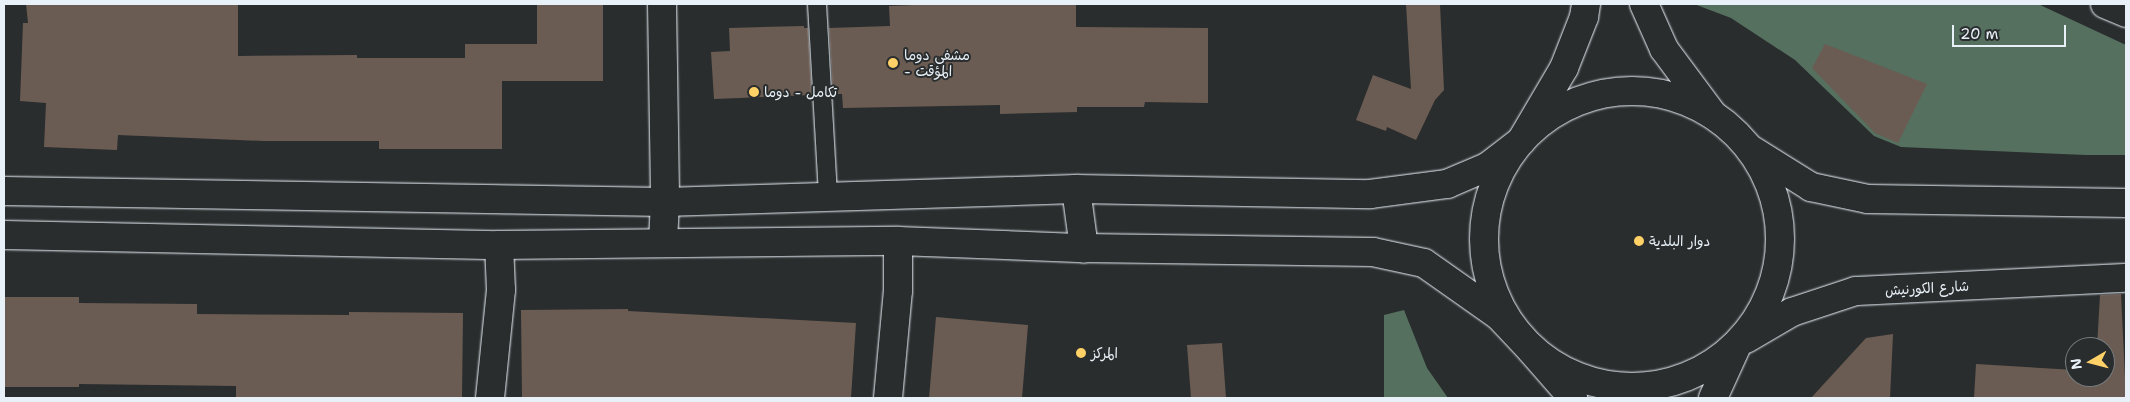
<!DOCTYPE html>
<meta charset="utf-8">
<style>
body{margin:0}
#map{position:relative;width:2130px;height:402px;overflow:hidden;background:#2a2d2e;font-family:"Shantell Sans","Playpen Sans Arabic",sans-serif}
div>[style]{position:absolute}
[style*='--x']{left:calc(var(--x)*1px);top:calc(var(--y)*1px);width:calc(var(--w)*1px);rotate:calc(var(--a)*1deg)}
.green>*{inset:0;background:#55705f}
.building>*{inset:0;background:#6b5c53}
.roads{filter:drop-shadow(0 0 1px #e8f1f8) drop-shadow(0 0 1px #e8f1f8)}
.service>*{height:18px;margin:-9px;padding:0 9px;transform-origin:9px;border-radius:9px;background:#2a2d2e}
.minor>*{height:28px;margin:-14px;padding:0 14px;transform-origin:14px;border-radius:14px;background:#2a2d2e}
.tertiary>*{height:28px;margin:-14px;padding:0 14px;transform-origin:14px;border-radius:14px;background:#2a2d2e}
.secondary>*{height:28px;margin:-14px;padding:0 14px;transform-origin:14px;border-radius:14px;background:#2a2d2e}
.secondary>.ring{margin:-14px;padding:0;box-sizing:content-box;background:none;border:28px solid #2a2d2e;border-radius:50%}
.dots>*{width:14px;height:14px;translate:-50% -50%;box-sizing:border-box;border:2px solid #2a2d2e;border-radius:50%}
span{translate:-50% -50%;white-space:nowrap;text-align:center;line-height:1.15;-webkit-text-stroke:4px #2a2d2e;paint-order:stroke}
.poi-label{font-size:14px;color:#e8f1f8}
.left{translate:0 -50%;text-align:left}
.street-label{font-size:14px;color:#e8f1f8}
.frame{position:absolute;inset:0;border:5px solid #e8f1f8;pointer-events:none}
.north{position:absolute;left:2065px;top:337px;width:50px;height:50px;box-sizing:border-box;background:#2a2d2e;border:1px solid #767b7f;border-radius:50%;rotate:262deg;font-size:14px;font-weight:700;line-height:20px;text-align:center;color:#e8f1f8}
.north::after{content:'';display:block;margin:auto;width:18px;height:22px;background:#ffd166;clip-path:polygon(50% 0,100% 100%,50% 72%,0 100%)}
.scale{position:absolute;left:1952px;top:25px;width:114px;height:22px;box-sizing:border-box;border:2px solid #e8f1f8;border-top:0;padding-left:6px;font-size:15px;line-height:18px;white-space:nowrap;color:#e8f1f8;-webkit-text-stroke:4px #2a2d2e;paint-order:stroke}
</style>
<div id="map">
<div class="green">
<div style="clip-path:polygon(1694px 4px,2038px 4px,2126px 45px,2126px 155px,2086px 155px,1901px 147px,1874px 136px,1795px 60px,1731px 18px)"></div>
<div style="clip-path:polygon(1404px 310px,1427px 368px,1448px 398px,1384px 398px,1384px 315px)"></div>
</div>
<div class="building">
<div style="clip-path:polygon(26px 4px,238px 4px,238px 56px,357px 55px,357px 58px,465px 58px,465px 44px,537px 44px,537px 4px,603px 4px,603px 81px,502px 81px,502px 149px,379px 149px,379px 141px,264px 141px,118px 135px,117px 150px,44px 147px,46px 103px,20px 101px,23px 23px,28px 23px)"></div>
<div style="clip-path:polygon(941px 4px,1076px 4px,1076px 27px,1208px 28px,1208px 103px,1145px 102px,1144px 107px,1077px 107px,1077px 112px,1000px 114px,1000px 105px,843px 108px,842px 94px,833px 94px,829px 28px,890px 26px,889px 6px)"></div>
<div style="clip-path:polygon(1406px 4px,1440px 4px,1444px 90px,1435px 100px,1416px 140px,1387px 127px,1386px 131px,1356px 120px,1373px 75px,1411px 89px)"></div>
<div style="clip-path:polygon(804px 26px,804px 28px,808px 28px,812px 95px,714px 99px,711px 52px,730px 51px,729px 28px)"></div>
<div style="clip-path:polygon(1825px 44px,1927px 84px,1898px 143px,1875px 133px,1812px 68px)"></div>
<div style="clip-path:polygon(2121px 294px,2126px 398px,1974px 398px,1976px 364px,2075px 370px,2075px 377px,2105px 377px,2105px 347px,2097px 347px,2100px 295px)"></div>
<div style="clip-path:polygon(4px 297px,79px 297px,79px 303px,197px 304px,197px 314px,349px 315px,349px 312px,463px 313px,462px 398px,236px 398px,236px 386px,79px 384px,79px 387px,4px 387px)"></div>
<div style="clip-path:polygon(628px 309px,628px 311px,856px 323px,851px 398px,522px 398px,521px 310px)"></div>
<div style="clip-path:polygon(936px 317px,1028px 325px,1022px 398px,929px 398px)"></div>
<div style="clip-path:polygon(1893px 334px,1890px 398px,1811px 398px,1866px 338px)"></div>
<div style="clip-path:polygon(1222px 343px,1226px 398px,1191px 398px,1187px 345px)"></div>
</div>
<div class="roads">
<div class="service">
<div style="--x:817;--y:4;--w:193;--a:86.7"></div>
</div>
<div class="minor">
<div style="--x:662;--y:4;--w:198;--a:89.1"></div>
<div style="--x:665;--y:202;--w:40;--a:92.9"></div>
<div style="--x:2105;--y:4;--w:23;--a:23"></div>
<div style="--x:490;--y:398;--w:109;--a:-84.2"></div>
<div style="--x:501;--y:290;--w:45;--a:-92.5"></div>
<div style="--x:888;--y:398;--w:107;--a:-84.7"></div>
<div style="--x:898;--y:291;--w:50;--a:-90"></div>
</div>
<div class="tertiary">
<div style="--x:1644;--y:4;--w:49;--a:66"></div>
<div style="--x:1664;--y:49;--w:82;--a:53.4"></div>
<div style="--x:1521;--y:141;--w:85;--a:-59.5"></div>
<div style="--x:1564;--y:68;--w:55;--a:-68.6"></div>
<div style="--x:1584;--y:17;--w:13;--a:-81"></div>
<div style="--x:1531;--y:350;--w:64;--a:48.8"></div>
<div style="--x:1713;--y:398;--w:60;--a:-65.6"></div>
</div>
<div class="secondary">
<div class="ring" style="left:1484px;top:91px;width:268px;height:268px"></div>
<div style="--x:1752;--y:150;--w:70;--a:32.1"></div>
<div style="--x:1811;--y:187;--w:58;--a:11.9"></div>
<div style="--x:1868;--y:199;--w:258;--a:0.9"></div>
<div style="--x:1076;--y:189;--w:60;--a:82.3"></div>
<div style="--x:4;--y:191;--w:661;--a:0.95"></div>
<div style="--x:665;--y:202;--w:411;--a:-1.8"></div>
<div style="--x:1076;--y:189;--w:294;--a:1"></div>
<div style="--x:1370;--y:194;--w:78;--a:-7.4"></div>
<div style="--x:1447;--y:184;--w:43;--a:-23"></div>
<div style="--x:1487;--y:167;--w:43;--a:-37.4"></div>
<div style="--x:4;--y:235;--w:495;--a:1.2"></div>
<div style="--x:499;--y:245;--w:399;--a:-0.6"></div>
<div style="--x:898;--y:241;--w:186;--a:2.2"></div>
<div style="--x:1084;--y:248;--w:289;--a:0.8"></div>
<div style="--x:1373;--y:252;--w:52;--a:12.2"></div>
<div style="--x:1424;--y:263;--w:92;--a:35.2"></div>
<div style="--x:1499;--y:316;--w:47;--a:46.7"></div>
<div style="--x:1746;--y:339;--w:53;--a:-30.4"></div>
<div style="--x:1792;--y:312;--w:67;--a:-18.2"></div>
<div style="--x:1856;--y:291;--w:270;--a:-2.8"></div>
</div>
</div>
<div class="dots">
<div style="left:893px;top:63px;background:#ffd166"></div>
<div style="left:754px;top:92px;background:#ffd166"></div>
<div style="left:1639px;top:241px;background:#ffd166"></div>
<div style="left:1081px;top:353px;background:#ffd166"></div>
</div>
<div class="poi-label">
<span class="left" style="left:904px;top:63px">مشفى دوما<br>- المؤقت</span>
<span class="left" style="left:764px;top:92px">تكامل - دوما</span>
<span class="left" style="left:1649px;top:241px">دوار البلدية</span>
<span class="left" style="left:1091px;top:353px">المركز</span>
</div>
<div class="street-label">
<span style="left:1927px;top:288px;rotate:-3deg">شارع الكورنيش</span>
</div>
<div class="frame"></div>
<div class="north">N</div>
<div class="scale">20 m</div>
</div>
